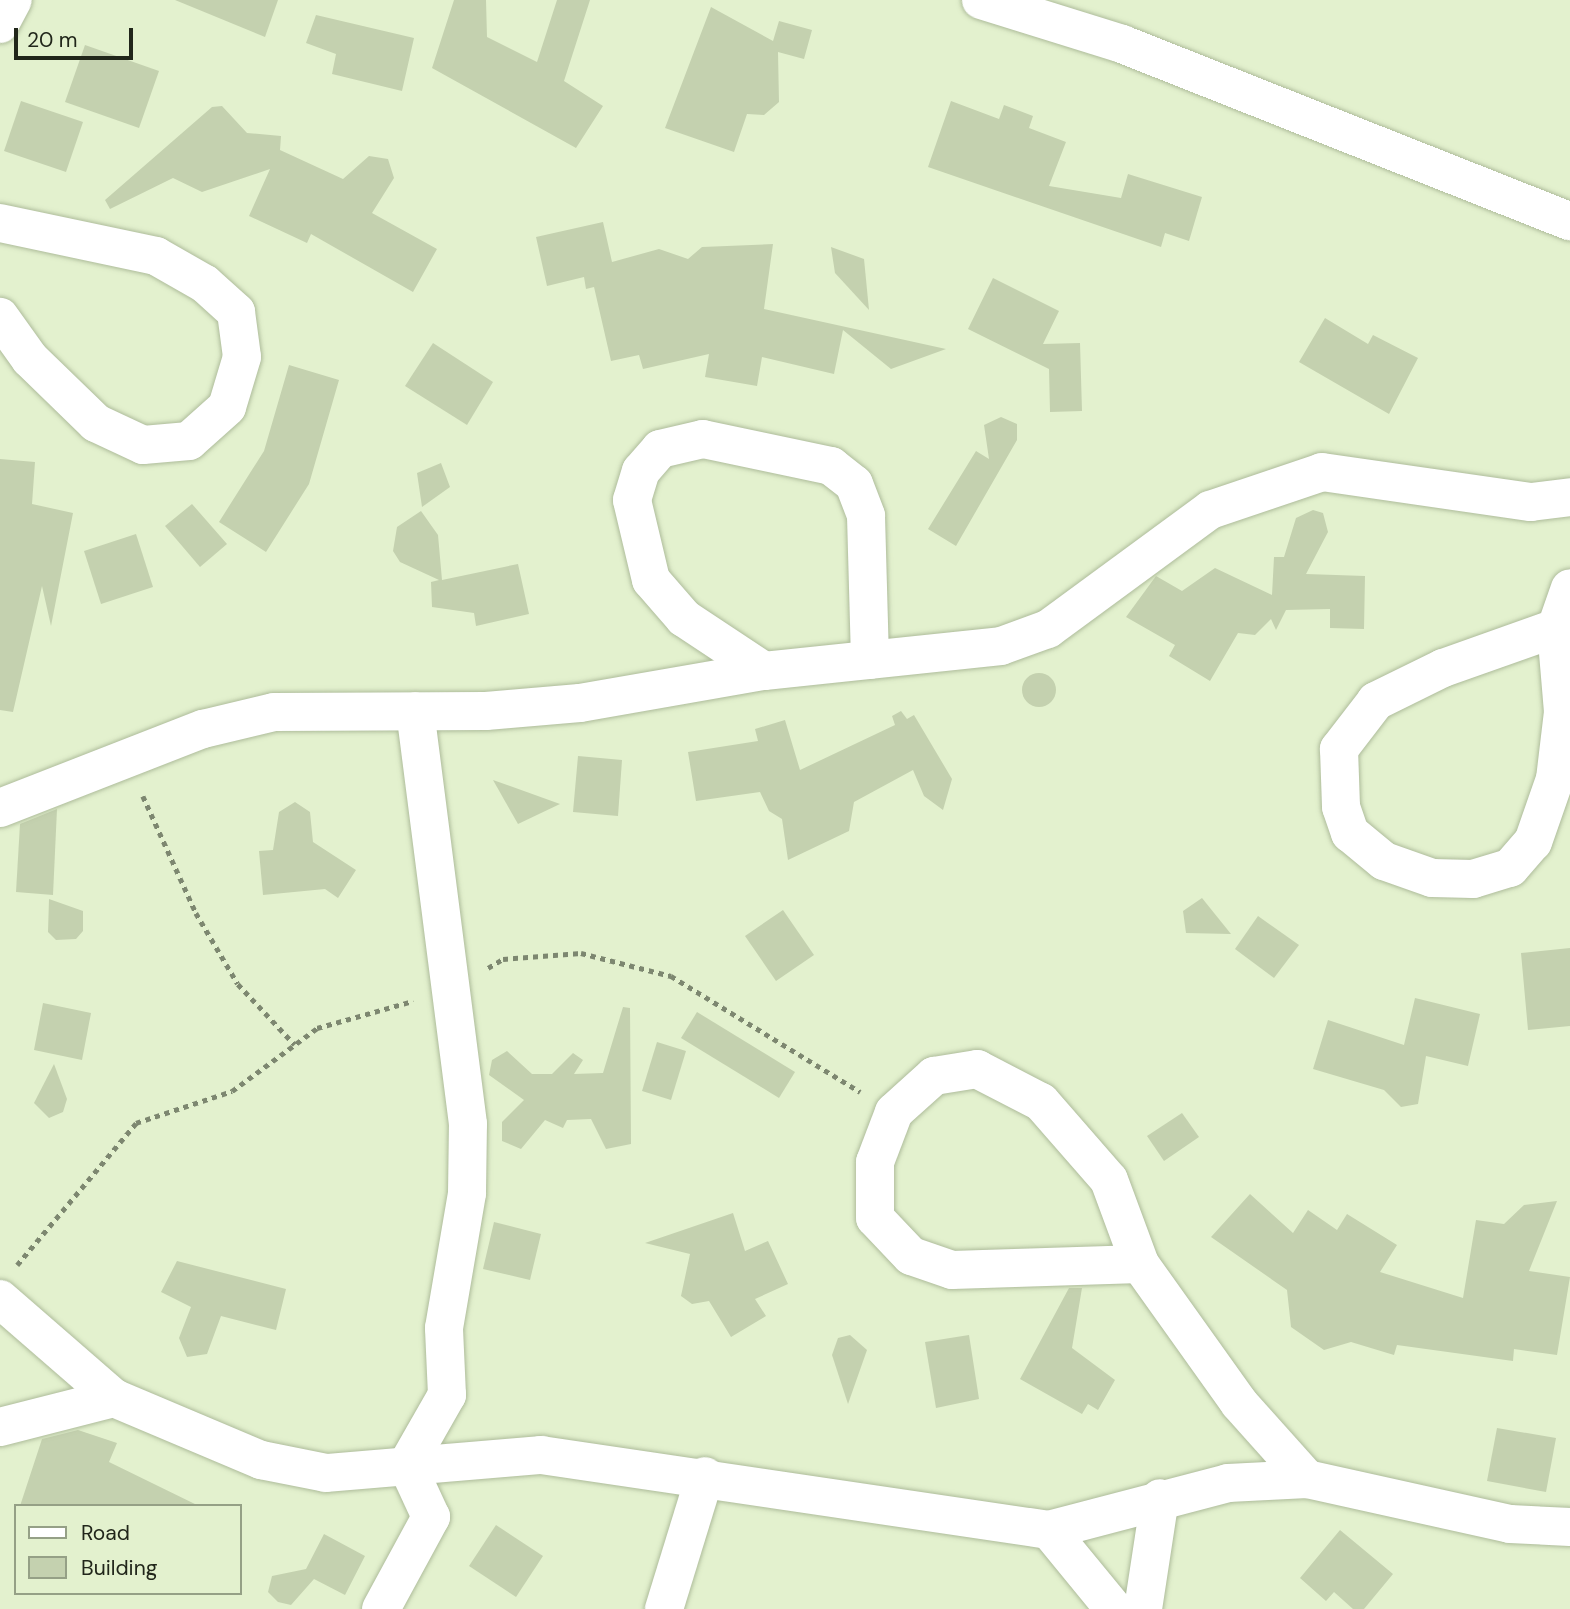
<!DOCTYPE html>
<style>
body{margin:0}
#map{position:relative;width:1570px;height:1609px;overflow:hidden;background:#e3f1ce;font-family:"DM Sans",sans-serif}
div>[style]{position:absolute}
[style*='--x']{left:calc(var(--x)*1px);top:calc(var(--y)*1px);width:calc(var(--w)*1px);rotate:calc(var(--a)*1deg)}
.building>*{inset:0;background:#c4d1af}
.round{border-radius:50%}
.path>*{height:4.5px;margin-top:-2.25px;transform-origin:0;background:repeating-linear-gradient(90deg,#7d8770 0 5px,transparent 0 10px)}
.roads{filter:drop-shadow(0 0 2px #aebc9b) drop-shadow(0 0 2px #aebc9b)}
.minor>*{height:38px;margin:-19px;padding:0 19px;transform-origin:19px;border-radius:19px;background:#fff}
span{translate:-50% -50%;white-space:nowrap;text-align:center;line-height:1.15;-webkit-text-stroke:5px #e3f1ce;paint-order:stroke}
.legend{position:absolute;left:14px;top:1504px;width:228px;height:91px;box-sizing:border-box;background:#e3f1ce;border:2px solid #95a086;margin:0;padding:9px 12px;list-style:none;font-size:21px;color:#21261a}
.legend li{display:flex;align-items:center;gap:14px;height:35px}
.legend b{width:35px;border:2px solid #95a086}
.scale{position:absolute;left:14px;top:28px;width:119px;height:32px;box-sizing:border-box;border:4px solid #21261a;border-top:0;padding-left:9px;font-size:21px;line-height:24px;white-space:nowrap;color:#21261a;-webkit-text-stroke:5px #e3f1ce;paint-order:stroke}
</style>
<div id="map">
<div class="building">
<div style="clip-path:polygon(175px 0,278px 0,265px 37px)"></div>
<div style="clip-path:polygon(454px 0,486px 0,487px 37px,537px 62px,557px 0,590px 0,564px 81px,603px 106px,576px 148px,432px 68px)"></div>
<div style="clip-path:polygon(711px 7px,773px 41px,779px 21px,812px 30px,804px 59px,778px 52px,779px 102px,764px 115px,747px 114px,734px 152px,665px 128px)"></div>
<div style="clip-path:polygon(316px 15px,414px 38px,402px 91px,332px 74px,336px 54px,306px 43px)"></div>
<div style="clip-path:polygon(85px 45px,159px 71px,139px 128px,65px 102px)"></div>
<div style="clip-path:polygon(21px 101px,83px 122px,66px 172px,4px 151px)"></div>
<div style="clip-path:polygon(951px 101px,999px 119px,1004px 105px,1033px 116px,1029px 128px,1066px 142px,1049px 186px,1121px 198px,1128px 174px,1202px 197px,1189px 241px,1165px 233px,1161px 247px,928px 167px)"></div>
<div style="clip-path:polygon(222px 106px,247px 133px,281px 136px,280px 150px,343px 179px,369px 156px,388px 159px,394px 178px,372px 213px,437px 249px,413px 292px,311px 234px,307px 243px,249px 216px,270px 169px,202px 192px,173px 178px,110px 209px,105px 200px,212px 107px)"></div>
<div style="clip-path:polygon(603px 222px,612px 262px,659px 249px,688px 259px,702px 247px,773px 244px,764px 309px,946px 349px,891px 369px,843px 330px,834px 374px,762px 357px,757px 386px,705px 377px,709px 354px,643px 369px,639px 355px,611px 361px,594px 287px,586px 289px,584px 277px,547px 286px,536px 237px)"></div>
<div style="clip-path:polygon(831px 247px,864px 259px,869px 310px,835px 273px)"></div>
<div style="clip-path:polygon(993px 278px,1059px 311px,1043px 344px,1080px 343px,1082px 411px,1050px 412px,1049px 369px,968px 329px)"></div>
<div style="clip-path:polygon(1325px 318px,1368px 344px,1373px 335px,1418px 358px,1389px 414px,1299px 362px)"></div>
<div style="clip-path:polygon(433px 343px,493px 382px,467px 425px,405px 386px)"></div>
<div style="clip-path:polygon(289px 365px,339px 380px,309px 484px,266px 552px,219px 522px,264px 451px)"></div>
<div style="clip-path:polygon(1001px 417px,1017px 424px,1017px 440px,956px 546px,928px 529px,976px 451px,989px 459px,984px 425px)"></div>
<div style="clip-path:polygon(0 459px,35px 462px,32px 504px,73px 513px,51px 626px,42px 586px,13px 712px,0 710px)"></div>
<div style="clip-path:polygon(441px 463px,450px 487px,422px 507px,417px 473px)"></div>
<div style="clip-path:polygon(192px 504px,227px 544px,200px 567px,165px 526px)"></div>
<div style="clip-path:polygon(1313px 510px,1323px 513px,1328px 532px,1306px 574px,1365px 576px,1364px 629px,1330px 628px,1330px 609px,1286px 610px,1276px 630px,1271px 619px,1255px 635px,1238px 633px,1210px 681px,1169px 656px,1175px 645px,1126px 617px,1156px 576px,1182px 591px,1215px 568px,1272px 595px,1274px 557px,1284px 557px,1296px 518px)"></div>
<div style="clip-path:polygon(421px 511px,438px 535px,442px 580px,518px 564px,529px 614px,476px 626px,474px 613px,432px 607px,431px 582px,439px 580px,400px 562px,393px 551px,397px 527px)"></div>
<div style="clip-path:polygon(136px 534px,153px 587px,101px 604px,84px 551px)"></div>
<div class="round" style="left:1022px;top:673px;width:34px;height:34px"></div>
<div style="clip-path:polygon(901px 711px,907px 719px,914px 715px,952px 779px,943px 810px,924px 796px,913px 770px,854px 802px,849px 831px,788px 860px,782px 819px,769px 811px,760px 792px,696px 801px,688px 752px,758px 741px,755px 729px,785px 720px,800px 770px,895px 725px,892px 716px)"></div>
<div style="clip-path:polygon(578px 756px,622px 760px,618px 816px,573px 812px)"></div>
<div style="clip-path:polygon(493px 780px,560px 804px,518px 824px)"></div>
<div style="clip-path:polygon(295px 802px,310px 812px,313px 842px,356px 870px,338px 898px,325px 889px,263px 895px,259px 851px,273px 850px,279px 812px)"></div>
<div style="clip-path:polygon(57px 809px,53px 895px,16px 892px,20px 824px)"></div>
<div style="clip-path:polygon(1202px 898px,1231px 934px,1186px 933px,1183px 911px)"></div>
<div style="clip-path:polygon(49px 899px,83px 911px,83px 931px,76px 939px,56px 940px,48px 932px)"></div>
<div style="clip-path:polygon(783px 910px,814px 955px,776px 981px,745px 936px)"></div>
<div style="clip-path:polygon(1258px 916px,1299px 945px,1274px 978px,1235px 949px)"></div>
<div style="clip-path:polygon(1570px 948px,1570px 1026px,1528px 1030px,1521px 953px)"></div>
<div style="clip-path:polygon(1415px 998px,1480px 1014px,1468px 1066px,1426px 1056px,1418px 1104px,1401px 1107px,1384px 1090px,1313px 1069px,1328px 1020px,1404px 1045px)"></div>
<div style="clip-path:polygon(43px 1003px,91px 1013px,82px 1060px,34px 1050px)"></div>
<div style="clip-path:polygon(623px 1007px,630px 1008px,631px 1144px,606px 1149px,591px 1119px,567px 1120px,563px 1128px,545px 1120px,521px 1149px,502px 1141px,502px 1122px,524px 1100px,489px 1075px,492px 1060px,507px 1051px,532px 1074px,552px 1074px,573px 1053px,583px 1060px,574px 1074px,603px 1073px)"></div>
<div style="clip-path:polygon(697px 1012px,795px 1072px,779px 1098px,681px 1038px)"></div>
<div style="clip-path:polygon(657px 1042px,686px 1051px,671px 1100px,642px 1091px)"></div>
<div style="clip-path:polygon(54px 1064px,67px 1099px,63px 1112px,49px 1118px,34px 1103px)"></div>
<div style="clip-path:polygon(1182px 1113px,1199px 1137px,1164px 1161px,1147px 1136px)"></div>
<div style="clip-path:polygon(1250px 1194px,1293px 1233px,1308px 1210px,1337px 1230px,1347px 1214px,1397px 1245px,1380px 1272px,1463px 1298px,1476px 1220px,1504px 1224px,1524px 1205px,1557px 1201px,1529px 1271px,1570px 1277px,1557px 1355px,1514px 1349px,1513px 1361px,1397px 1345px,1394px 1355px,1351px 1342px,1324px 1350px,1291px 1327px,1287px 1290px,1211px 1237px)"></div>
<div style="clip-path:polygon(733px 1213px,745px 1251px,768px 1241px,788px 1284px,755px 1299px,766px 1316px,731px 1337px,709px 1301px,692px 1304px,681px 1296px,690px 1254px,645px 1243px)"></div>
<div style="clip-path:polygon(494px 1222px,541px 1234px,530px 1280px,483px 1269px)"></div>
<div style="clip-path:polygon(177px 1261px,286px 1289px,276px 1330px,221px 1316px,207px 1354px,187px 1357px,179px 1338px,191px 1307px,161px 1292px)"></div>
<div style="clip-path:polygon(1069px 1288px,1082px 1288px,1072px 1348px,1115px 1380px,1098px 1410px,1088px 1404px,1082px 1414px,1020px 1379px)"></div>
<div style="clip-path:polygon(850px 1335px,867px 1350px,848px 1404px,832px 1355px,838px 1338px)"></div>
<div style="clip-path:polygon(969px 1335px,979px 1399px,936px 1408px,925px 1342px)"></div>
<div style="clip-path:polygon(1497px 1428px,1556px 1438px,1546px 1492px,1487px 1481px)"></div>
<div style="clip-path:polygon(78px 1430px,117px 1443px,109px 1462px,199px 1506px,20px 1506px,42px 1439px)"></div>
<div style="clip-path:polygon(496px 1525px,543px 1556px,516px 1597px,469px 1566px)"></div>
<div style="clip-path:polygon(1340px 1530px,1393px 1574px,1364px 1609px,1353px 1609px,1334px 1592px,1326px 1601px,1300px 1578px)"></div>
<div style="clip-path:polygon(324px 1534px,365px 1556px,345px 1595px,314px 1579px,291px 1605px,278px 1602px,268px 1592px,272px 1576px,306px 1569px)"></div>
</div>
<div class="path">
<div style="--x:143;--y:796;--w:128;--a:65.6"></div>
<div style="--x:196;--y:913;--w:82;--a:59.4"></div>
<div style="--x:238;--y:984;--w:83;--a:46.9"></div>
<div style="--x:488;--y:968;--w:17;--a:-31"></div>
<div style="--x:503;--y:959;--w:78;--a:-4.4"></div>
<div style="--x:581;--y:953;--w:93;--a:14.3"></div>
<div style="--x:671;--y:976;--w:222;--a:31.5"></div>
<div style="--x:17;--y:1265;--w:185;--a:-50"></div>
<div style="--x:136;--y:1123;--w:101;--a:-18.4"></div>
<div style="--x:232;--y:1091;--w:106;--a:-36.5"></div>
<div style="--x:317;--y:1028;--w:100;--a:-15.7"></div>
</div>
<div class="roads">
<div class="minor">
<div style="--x:981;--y:0;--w:148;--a:17.3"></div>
<div style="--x:1122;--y:44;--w:482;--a:21.6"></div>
<div style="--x:0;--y:24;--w:27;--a:-62"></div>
<div style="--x:0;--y:223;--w:159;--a:11.9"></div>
<div style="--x:156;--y:256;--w:56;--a:29.7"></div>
<div style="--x:205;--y:284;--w:42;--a:42.1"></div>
<div style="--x:236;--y:312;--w:45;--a:82.4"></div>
<div style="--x:242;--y:357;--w:52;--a:106.7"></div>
<div style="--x:227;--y:407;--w:51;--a:138.2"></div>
<div style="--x:189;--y:441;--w:46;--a:175"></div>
<div style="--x:143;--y:445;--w:52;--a:-154.9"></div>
<div style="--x:96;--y:423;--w:92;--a:-135.9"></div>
<div style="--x:30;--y:359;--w:52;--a:-125.5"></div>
<div style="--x:1556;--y:628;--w:120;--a:160.5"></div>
<div style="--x:1443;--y:668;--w:75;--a:153.8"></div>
<div style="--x:1376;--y:701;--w:61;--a:127.6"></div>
<div style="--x:1339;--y:749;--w:58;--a:88"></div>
<div style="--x:1341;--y:807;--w:28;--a:71"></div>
<div style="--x:1350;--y:833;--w:44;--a:39.5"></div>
<div style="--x:1384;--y:861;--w:51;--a:19.5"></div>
<div style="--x:1432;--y:878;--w:41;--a:1.4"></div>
<div style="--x:1473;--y:879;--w:39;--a:-17"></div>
<div style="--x:1510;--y:868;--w:35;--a:-49"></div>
<div style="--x:1533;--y:842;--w:67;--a:-70.8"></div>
<div style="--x:1555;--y:779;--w:67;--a:-83.2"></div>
<div style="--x:1563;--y:712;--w:84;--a:-94.8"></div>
<div style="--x:1556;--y:628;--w:42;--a:-70.7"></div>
<div style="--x:764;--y:671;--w:96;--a:-146.5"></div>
<div style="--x:684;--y:618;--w:50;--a:-131"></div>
<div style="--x:651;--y:580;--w:82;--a:-103.4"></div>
<div style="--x:632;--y:500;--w:30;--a:-73"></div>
<div style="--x:641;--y:471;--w:29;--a:-49"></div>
<div style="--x:660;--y:449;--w:44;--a:-13.1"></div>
<div style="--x:703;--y:439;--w:131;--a:11.9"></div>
<div style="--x:831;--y:466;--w:29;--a:38"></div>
<div style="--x:854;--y:484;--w:34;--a:69"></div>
<div style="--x:866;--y:516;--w:144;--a:88.4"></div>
<div style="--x:0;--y:808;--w:218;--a:-21.3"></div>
<div style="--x:203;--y:729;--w:73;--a:-13.5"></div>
<div style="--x:274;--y:712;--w:212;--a:-0.3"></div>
<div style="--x:486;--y:711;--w:94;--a:-4.9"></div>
<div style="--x:580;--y:703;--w:187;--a:-9.9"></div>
<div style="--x:764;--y:671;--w:238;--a:-6"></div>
<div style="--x:1001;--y:646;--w:50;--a:-19.9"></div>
<div style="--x:1048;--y:629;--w:201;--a:-36.3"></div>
<div style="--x:1210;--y:510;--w:118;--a:-18.7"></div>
<div style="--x:1322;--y:472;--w:211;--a:8.2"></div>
<div style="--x:1531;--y:502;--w:39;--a:-7"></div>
<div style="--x:1140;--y:1264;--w:188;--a:178.2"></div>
<div style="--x:952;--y:1270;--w:43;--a:-161.1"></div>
<div style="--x:911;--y:1256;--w:52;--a:-133.5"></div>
<div style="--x:875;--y:1218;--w:56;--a:-90"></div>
<div style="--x:875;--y:1162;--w:53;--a:-69.2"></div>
<div style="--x:894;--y:1112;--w:54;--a:-42"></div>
<div style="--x:934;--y:1076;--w:44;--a:-9.2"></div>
<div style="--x:977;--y:1069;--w:72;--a:27.3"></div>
<div style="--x:1041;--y:1102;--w:103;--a:48.9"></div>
<div style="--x:1109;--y:1180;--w:90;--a:69.7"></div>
<div style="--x:1140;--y:1264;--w:171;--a:54.5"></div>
<div style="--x:1239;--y:1403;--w:102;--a:48.2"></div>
<div style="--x:0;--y:1299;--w:151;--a:41"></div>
<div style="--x:114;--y:1398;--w:160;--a:22.9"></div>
<div style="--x:261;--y:1460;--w:66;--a:11.3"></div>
<div style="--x:326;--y:1473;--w:216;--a:-4.8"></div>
<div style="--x:541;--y:1455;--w:514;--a:8.4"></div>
<div style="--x:1049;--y:1530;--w:185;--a:-14.7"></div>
<div style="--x:1228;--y:1483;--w:79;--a:-2.9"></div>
<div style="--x:1307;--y:1479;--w:208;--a:12.5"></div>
<div style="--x:1510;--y:1524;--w:60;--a:2.9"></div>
<div style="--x:0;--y:1427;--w:118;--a:-14.3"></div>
<div style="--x:1049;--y:1530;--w:102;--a:50.6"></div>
<div style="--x:381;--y:1609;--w:105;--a:-61.5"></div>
<div style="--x:431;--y:1517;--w:57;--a:-114.8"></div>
<div style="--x:407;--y:1465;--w:81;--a:-60.3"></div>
<div style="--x:447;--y:1395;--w:67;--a:-92.6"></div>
<div style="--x:444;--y:1328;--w:137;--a:-80.3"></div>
<div style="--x:467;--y:1193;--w:69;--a:-89.2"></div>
<div style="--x:468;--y:1124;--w:416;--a:-97.3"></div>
<div style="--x:664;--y:1609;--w:139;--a:-72.9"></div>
<div style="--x:1143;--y:1609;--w:112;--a:-81.3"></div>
</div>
</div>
<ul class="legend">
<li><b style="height:9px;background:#fff"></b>Road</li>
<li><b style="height:19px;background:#c4d1af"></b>Building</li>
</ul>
<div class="scale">20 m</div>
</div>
